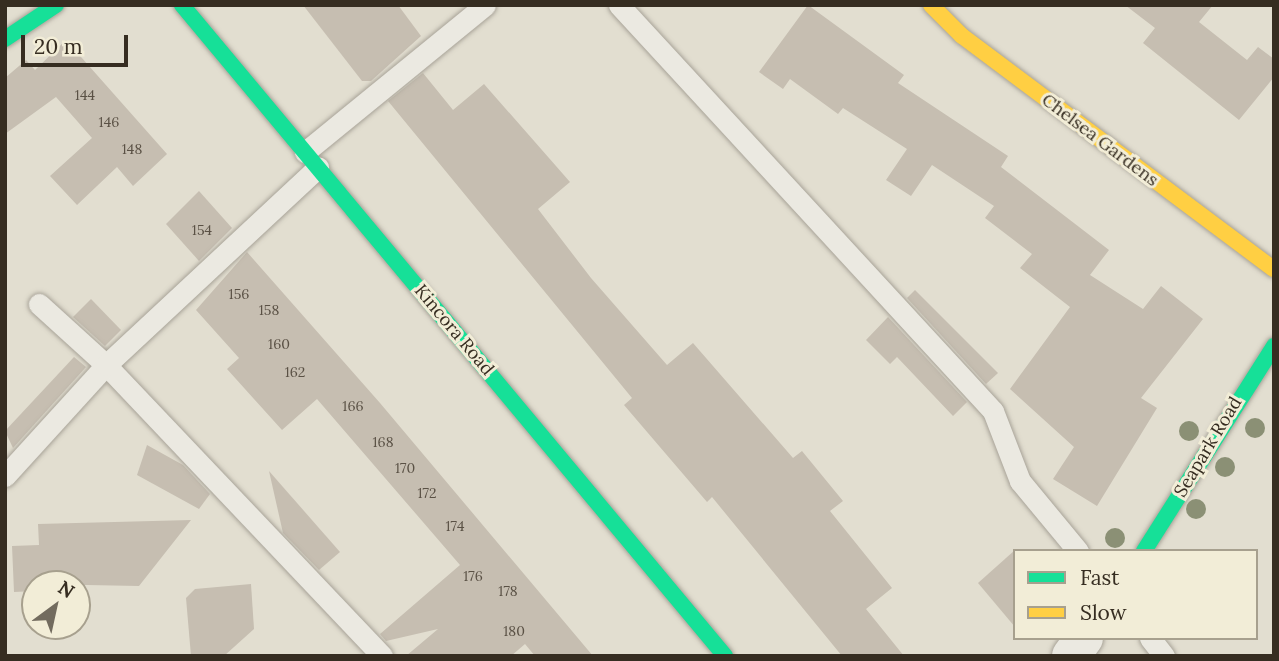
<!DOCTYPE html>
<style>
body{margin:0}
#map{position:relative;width:1279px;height:661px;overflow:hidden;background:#e2ded0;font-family:Lora,serif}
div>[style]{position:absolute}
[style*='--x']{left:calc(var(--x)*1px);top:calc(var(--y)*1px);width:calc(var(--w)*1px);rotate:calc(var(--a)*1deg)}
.building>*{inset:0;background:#c6beb1}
.roads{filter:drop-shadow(0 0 2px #a8a398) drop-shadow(0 0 2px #a8a398)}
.lane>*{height:21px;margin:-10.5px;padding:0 10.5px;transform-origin:10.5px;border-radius:10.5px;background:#ebe9e1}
.street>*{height:38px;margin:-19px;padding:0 19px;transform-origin:19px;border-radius:19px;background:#ebe9e1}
.fast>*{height:16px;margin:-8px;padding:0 8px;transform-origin:8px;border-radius:8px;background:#16e098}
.slow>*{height:16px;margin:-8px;padding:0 8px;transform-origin:8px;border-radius:8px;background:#ffcf43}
.trees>*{width:20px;height:20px;margin:-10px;border-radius:50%;background:#8b9075}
span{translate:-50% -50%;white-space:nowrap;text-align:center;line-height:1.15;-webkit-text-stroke:6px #f2edd7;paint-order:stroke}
.number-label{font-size:14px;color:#5a5145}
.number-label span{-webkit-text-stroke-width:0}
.street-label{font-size:18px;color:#362d21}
.frame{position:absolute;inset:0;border:7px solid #362d21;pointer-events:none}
.legend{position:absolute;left:1013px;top:549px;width:245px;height:91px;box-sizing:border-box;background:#f2edd7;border:2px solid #a7a08e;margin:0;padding:9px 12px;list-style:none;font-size:21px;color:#362d21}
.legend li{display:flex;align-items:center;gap:14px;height:35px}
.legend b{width:35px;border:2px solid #a7a08e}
.north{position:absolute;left:21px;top:570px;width:70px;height:70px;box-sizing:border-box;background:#f2edd7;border:2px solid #a7a08e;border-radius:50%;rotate:33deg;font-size:19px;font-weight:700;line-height:28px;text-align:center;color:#362d21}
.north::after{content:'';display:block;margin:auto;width:24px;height:32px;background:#726b5e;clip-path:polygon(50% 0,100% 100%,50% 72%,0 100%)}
.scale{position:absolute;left:21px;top:35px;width:107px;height:32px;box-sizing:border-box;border:4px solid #362d21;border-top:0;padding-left:9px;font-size:21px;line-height:24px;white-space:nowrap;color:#362d21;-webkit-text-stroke:5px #f2edd7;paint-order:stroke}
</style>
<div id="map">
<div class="building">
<div style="clip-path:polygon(303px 5px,398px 5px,421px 36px,371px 81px,362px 81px)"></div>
<div style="clip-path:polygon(808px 5px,904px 75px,898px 83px,1008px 156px,1001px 167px,1109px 250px,1090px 275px,1143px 309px,1161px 286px,1203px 319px,1141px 398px,1157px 408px,1097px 506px,1053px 479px,1074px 447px,1010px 389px,1070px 307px,1020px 268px,1032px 254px,985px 218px,994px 206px,932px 165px,911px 196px,886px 180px,907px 149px,843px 108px,838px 114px,790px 79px,783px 89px,759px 72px)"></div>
<div style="clip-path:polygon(1125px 5px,1213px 5px,1199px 22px,1247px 60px,1258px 47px,1274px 59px,1274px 77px,1239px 120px,1143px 43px,1155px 28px)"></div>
<div style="clip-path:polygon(66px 40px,167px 154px,133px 186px,117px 167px,77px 205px,50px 176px,92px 138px,56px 97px,5px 134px,5px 78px,26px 60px,35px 70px)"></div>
<div style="clip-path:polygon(423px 73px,453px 110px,484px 84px,570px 182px,538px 209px,591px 278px,667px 365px,693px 343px,793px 458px,802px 451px,843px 501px,830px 511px,892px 588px,866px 609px,904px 656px,842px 656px,712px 497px,707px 502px,624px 405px,632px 398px,388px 101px)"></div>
<div style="clip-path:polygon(199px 191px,232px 228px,199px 261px,166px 224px)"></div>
<div style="clip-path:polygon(247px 252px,380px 403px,593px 656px,535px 656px,525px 644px,511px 656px,406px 656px,438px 629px,386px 641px,380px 634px,460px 565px,317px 399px,282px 430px,227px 369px,239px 358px,196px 310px)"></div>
<div style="clip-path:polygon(915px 290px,998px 373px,986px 384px,907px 298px)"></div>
<div style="clip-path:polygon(91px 299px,121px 330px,105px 346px,73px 317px)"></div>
<div style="clip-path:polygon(888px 317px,967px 402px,953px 416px,897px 357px,890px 364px,866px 340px)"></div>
<div style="clip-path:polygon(74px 357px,86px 367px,13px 448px,5px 431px)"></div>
<div style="clip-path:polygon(147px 445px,183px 465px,210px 494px,199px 509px,137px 475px)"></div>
<div style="clip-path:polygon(269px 471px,340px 552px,319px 570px,283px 533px)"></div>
<div style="clip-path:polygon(191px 520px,139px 586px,35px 584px,35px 591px,14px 592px,12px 546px,39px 545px,38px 524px)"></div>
<div style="clip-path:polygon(1015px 550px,1015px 627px,978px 583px)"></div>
<div style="clip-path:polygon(251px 584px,254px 629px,224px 656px,191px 656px,186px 598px,195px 589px)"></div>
</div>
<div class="roads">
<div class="lane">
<div style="--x:619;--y:5;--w:552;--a:47.35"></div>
<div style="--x:993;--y:411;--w:75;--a:68.9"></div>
<div style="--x:1020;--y:481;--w:91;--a:50.4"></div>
<div style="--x:305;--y:152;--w:232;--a:-39.2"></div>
<div style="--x:39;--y:304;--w:91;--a:42.3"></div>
<div style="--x:106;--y:365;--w:401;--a:46.5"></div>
<div style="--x:5;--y:476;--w:150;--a:-47.7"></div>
<div style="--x:106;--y:365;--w:290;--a:-43"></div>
<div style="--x:1150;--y:638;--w:23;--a:52"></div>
</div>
<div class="street">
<div style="--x:1071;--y:656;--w:22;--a:-54"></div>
</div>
<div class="fast">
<div style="--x:182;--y:5;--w:848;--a:50.17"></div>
<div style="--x:5;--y:39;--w:61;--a:-33.7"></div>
<div style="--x:1144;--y:551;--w:243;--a:-57.6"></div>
</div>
<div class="slow">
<div style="--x:931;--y:5;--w:44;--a:45"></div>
<div style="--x:962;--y:36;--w:389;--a:36.8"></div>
</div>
</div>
<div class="trees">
<div style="left:1255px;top:428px"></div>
<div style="left:1189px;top:431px"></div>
<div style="left:1225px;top:467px"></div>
<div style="left:1196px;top:509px"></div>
<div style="left:1115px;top:538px"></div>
</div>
<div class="number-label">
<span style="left:85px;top:95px">144</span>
<span style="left:109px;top:122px">146</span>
<span style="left:132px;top:149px">148</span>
<span style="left:202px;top:230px">154</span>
<span style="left:239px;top:294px">156</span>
<span style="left:269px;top:310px">158</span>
<span style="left:279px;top:344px">160</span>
<span style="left:295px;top:372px">162</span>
<span style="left:353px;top:406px">166</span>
<span style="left:383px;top:442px">168</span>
<span style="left:405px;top:468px">170</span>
<span style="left:427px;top:493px">172</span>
<span style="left:455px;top:526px">174</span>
<span style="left:473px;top:576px">176</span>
<span style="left:508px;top:591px">178</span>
<span style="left:514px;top:631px">180</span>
</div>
<div class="street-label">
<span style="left:1100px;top:140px;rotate:37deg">Chelsea Gardens</span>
<span style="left:454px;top:330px;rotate:50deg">Kincora Road</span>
<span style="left:1208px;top:447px;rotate:-59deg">Seapark Road</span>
</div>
<div class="frame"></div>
<ul class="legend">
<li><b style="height:9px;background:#16e098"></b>Fast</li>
<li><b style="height:9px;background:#ffcf43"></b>Slow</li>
</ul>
<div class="north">N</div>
<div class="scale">20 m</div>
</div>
